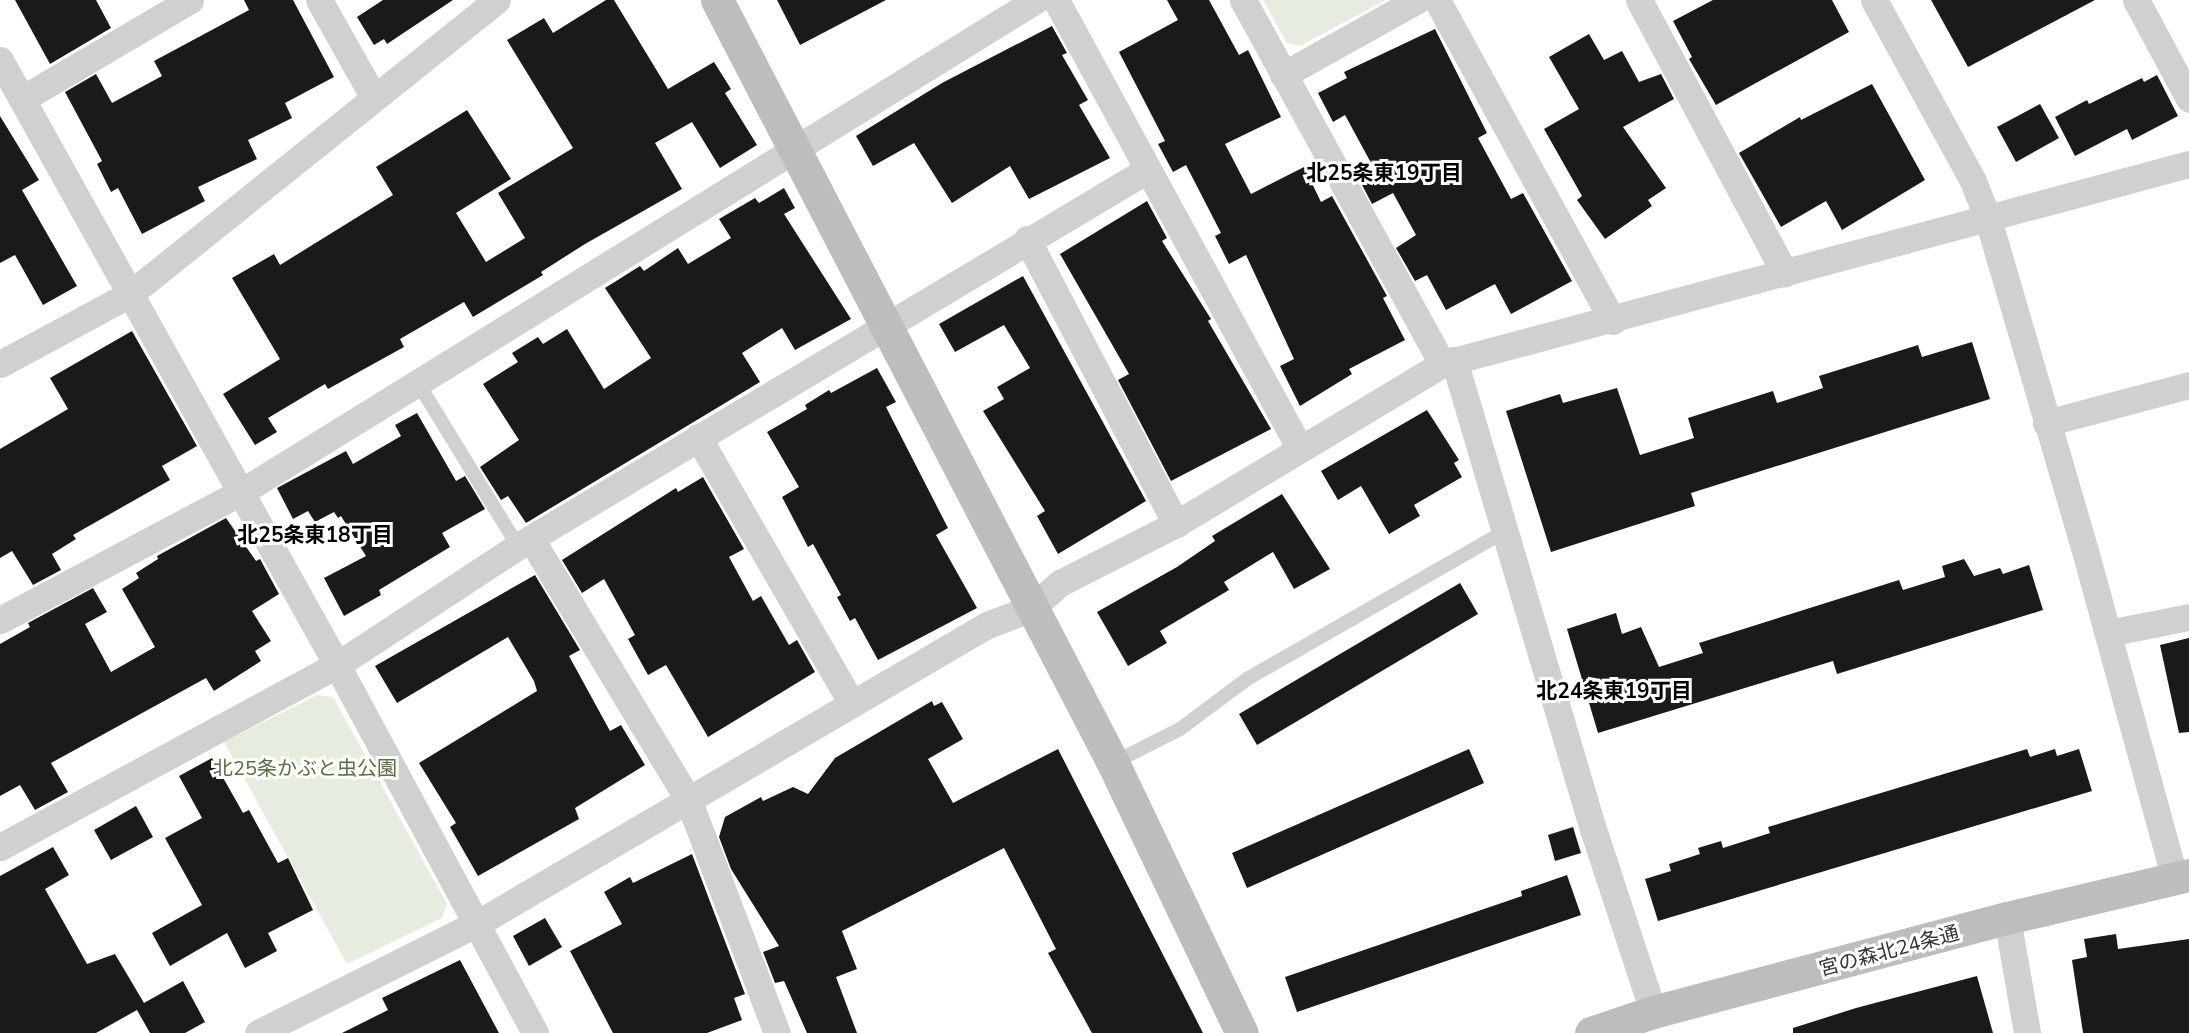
<!DOCTYPE html>
<meta charset="utf-8">
<style>
body{margin:0}
#map{position:relative;width:2189px;height:1033px;overflow:hidden;background:#fff;font-family:"Nunito Sans","Noto Sans JP",sans-serif}
div>[style]{position:absolute}
[style*='--x']{left:calc(var(--x)*1px);top:calc(var(--y)*1px);width:calc(var(--w)*1px);rotate:calc(var(--a)*1deg)}
.green>*{inset:0;background:#e6ecdf}
.building>*{inset:0;background:#1a1a1a}
.lane>*{height:14px;margin:-7px;padding:0 7px;transform-origin:7px;border-radius:7px;background:#d0d0d0}
.street>*{height:27px;margin:-13.5px;padding:0 13.5px;transform-origin:13.5px;border-radius:13.5px;background:#d0d0d0}
.secondary>*{height:33px;margin:-16.5px;padding:0 16.5px;transform-origin:16.5px;border-radius:16.5px;background:#bdbdbd}
span{translate:-50% -50%;white-space:nowrap;text-align:center;line-height:1.15;-webkit-text-stroke:6px #fff;paint-order:stroke}
.park-label{font-size:20px;color:#56703f}
.street-label{font-size:20px;color:#333}
.neighbourhood-label{font-size:21px;color:#000;font-weight:700}
</style>
<div id="map">
<div class="green">
<div style="clip-path:polygon(1263px 0,1386px 0,1300px 46px,1287px 43px)"></div>
<div style="clip-path:polygon(317px 695px,333px 697px,447px 904px,442px 918px,347px 964px,224px 742px)"></div>
</div>
<div class="building">
<div style="clip-path:polygon(15px 0,96px 0,111px 28px,50px 64px)"></div>
<div style="clip-path:polygon(244px 0,293px 0,334px 77px,285px 103px,292px 118px,248px 140px,257px 159px,198px 187px,205px 201px,142px 234px,118px 188px,111px 192px,97px 164px,102px 161px,65px 92px,96px 74px,112px 103px,162px 76px,154px 61px,249px 10px)"></div>
<div style="clip-path:polygon(383px 0,453px 0,387px 44px,384px 39px,374px 45px,357px 17px)"></div>
<div style="clip-path:polygon(606px 0,614px 0,668px 89px,714px 62px,731px 89px,725px 93px,757px 145px,720px 168px,692px 122px,655px 143px,682px 189px,585px 244px,541px 272px,543px 275px,473px 317px,464px 302px,400px 339px,404px 347px,328px 389px,325px 384px,268px 418px,277px 432px,255px 445px,223px 394px,280px 359px,232px 278px,274px 254px,280px 265px,393px 195px,376px 167px,467px 110px,511px 179px,456px 213px,486px 262px,525px 238px,498px 193px,573px 148px,507px 40px,544px 18px,553px 33px)"></div>
<div style="clip-path:polygon(777px 0,886px 0,800px 45px)"></div>
<div style="clip-path:polygon(1167px 0,1209px 0,1239px 55px,1248px 50px,1281px 117px,1225px 144px,1251px 194px,1304px 167px,1321px 202px,1332px 196px,1387px 296px,1383px 298px,1405px 340px,1349px 369px,1352px 374px,1300px 406px,1280px 366px,1294px 359px,1246px 255px,1229px 264px,1215px 236px,1221px 233px,1186px 165px,1173px 172px,1158px 144px,1165px 141px,1119px 52px,1178px 20px)"></div>
<div style="clip-path:polygon(1713px 0,1832px 0,1849px 32px,1716px 105px,1689px 59px,1692px 57px,1673px 21px)"></div>
<div style="clip-path:polygon(1931px 0,2095px 0,1968px 67px)"></div>
<div style="clip-path:polygon(1052px 26px,1067px 53px,1062px 55px,1088px 100px,1079px 105px,1110px 158px,1029px 199px,1010px 166px,952px 203px,914px 143px,873px 166px,856px 136px,942px 83px)"></div>
<div style="clip-path:polygon(1435px 29px,1487px 133px,1478px 138px,1511px 199px,1523px 193px,1572px 281px,1511px 314px,1495px 284px,1446px 310px,1427px 275px,1415px 281px,1396px 248px,1416px 235px,1393px 193px,1372px 204px,1361px 183px,1377px 174px,1345px 115px,1333px 122px,1318px 93px,1347px 78px,1344px 72px)"></div>
<div style="clip-path:polygon(1589px 34px,1604px 60px,1622px 51px,1639px 82px,1661px 74px,1674px 99px,1623px 127px,1666px 188px,1648px 200px,1652px 206px,1605px 239px,1577px 200px,1582px 196px,1544px 129px,1579px 109px,1549px 57px)"></div>
<div style="clip-path:polygon(2157px 75px,2178px 116px,2132px 140px,2127px 129px,2075px 156px,2055px 117px,2087px 100px,2089px 104px,2142px 78px,2144px 82px)"></div>
<div style="clip-path:polygon(1872px 84px,1925px 180px,1842px 230px,1826px 201px,1781px 227px,1739px 153px,1800px 117px,1801px 120px)"></div>
<div style="clip-path:polygon(2040px 104px,2059px 138px,2016px 162px,1997px 127px)"></div>
<div style="clip-path:polygon(0 116px,39px 180px,22px 190px,77px 286px,43px 305px,15px 255px,0 263px)"></div>
<div style="clip-path:polygon(784px 188px,795px 208px,784px 214px,851px 319px,795px 350px,782px 328px,742px 353px,760px 382px,526px 523px,508px 496px,501px 500px,480px 467px,519px 440px,483px 384px,518px 362px,512px 353px,538px 337px,543px 344px,567px 329px,604px 389px,651px 358px,605px 288px,640px 266px,644px 271px,678px 248px,688px 264px,731px 238px,719px 219px,755px 198px,759px 203px)"></div>
<div style="clip-path:polygon(1147px 201px,1167px 238px,1162px 241px,1211px 319px,1208px 321px,1271px 429px,1171px 481px,1118px 380px,1129px 374px,1060px 254px)"></div>
<div style="clip-path:polygon(1023px 276px,1146px 501px,1058px 554px,1037px 516px,1045px 511px,983px 411px,1004px 399px,997px 387px,1030px 368px,1004px 325px,955px 352px,939px 324px)"></div>
<div style="clip-path:polygon(132px 331px,197px 446px,162px 466px,170px 480px,73px 535px,76px 539px,52px 554px,61px 570px,33px 585px,12px 551px,0 558px,0 449px,68px 409px,50px 378px)"></div>
<div style="clip-path:polygon(1972px 342px,1990px 399px,1691px 493px,1695px 506px,1551px 552px,1506px 411px,1560px 394px,1563px 403px,1617px 388px,1640px 455px,1694px 438px,1688px 418px,1773px 391px,1777px 403px,1823px 388px,1819px 376px,1918px 345px,1922px 357px)"></div>
<div style="clip-path:polygon(877px 368px,896px 402px,886px 407px,948px 528px,936px 535px,977px 608px,878px 660px,855px 618px,850px 621px,837px 597px,841px 595px,813px 544px,808px 547px,782px 497px,799px 487px,767px 432px,807px 409px,805px 405px,829px 390px,831px 393px)"></div>
<div style="clip-path:polygon(1427px 410px,1459px 460px,1454px 463px,1462px 477px,1414px 505px,1420px 516px,1389px 534px,1361px 486px,1338px 500px,1321px 471px)"></div>
<div style="clip-path:polygon(417px 413px,456px 481px,465px 476px,485px 509px,442px 533px,450px 547px,379px 590px,381px 595px,344px 616px,324px 578px,366px 556px,341px 516px,338px 518px,334px 512px,315px 522px,308px 511px,293px 519px,277px 488px,346px 451px,353px 464px,401px 436px,395px 425px)"></div>
<div style="clip-path:polygon(703px 477px,744px 549px,729px 557px,753px 601px,761px 596px,789px 645px,797px 640px,815px 672px,708px 737px,666px 665px,648px 675px,628px 639px,635px 635px,604px 579px,582px 593px,562px 560px,676px 488px,678px 492px)"></div>
<div style="clip-path:polygon(1282px 494px,1330px 569px,1294px 589px,1273px 552px,1224px 582px,1229px 590px,1160px 631px,1167px 643px,1128px 666px,1097px 612px,1177px 567px,1215px 541px,1212px 536px)"></div>
<div style="clip-path:polygon(226px 518px,256px 561px,260px 559px,279px 594px,252px 611px,271px 641px,255px 651px,261px 661px,214px 691px,206px 678px,51px 763px,68px 792px,35px 810px,20px 785px,0 796px,0 644px,30px 627px,28px 623px,93px 588px,107px 612px,85px 624px,111px 672px,155px 647px,122px 589px,139px 578px,136px 573px,158px 559px,157px 556px)"></div>
<div style="clip-path:polygon(1964px 559px,1974px 576px,2000px 568px,2003px 574px,2029px 565px,2043px 610px,1837px 674px,1833px 661px,1598px 733px,1567px 629px,1616px 613px,1622px 634px,1641px 627px,1659px 667px,1703px 653px,1699px 643px,1899px 580px,1903px 590px,1945px 577px,1942px 566px)"></div>
<div style="clip-path:polygon(535px 575px,580px 650px,569px 656px,610px 731px,621px 725px,645px 765px,575px 808px,579px 819px,478px 876px,450px 827px,456px 823px,419px 763px,537px 691px,534px 681px,508px 637px,397px 703px,375px 666px)"></div>
<div style="clip-path:polygon(1460px 583px,1478px 614px,1257px 745px,1239px 714px)"></div>
<div style="clip-path:polygon(2189px 638px,2189px 732px,2179px 733px,2160px 645px)"></div>
<div style="clip-path:polygon(932px 701px,934px 706px,942px 702px,963px 739px,928px 759px,953px 803px,1058px 749px,1203px 1033px,1092px 1033px,1048px 953px,1056px 949px,1004px 848px,842px 931px,857px 969px,836px 977px,857px 1033px,807px 1033px,784px 981px,775px 983px,763px 952px,779px 946px,731px 869px,719px 837px,725px 817px,761px 797px,763px 801px,793px 787px,808px 794px,835px 758px)"></div>
<div style="clip-path:polygon(1469px 749px,1484px 783px,1247px 888px,1232px 853px)"></div>
<div style="clip-path:polygon(2027px 749px,2030px 757px,2055px 749px,2057px 756px,2079px 749px,2092px 791px,1658px 921px,1645px 879px,1671px 871px,1669px 864px,1700px 854px,1698px 848px,1721px 841px,1723px 848px,1770px 833px,1768px 827px)"></div>
<div style="clip-path:polygon(212px 758px,243px 813px,249px 810px,278px 863px,288px 858px,313px 910px,268px 933px,277px 951px,245px 968px,227px 933px,170px 966px,152px 933px,202px 905px,165px 838px,202px 818px,179px 776px)"></div>
<div style="clip-path:polygon(136px 806px,153px 837px,111px 860px,94px 830px)"></div>
<div style="clip-path:polygon(1573px 827px,1581px 853px,1555px 861px,1548px 835px)"></div>
<div style="clip-path:polygon(53px 847px,69px 875px,45px 889px,87px 964px,115px 954px,144px 1003px,183px 981px,205px 1022px,185px 1033px,150px 1033px,137px 1010px,96px 1033px,0 1033px,0 876px)"></div>
<div style="clip-path:polygon(692px 854px,745px 994px,734px 998px,742px 1020px,707px 1033px,613px 1033px,570px 951px,622px 924px,604px 892px,630px 877px,633px 883px)"></div>
<div style="clip-path:polygon(1567px 875px,1581px 915px,1297px 1012px,1285px 977px,1522px 896px,1521px 891px)"></div>
<div style="clip-path:polygon(545px 918px,562px 947px,529px 966px,513px 936px)"></div>
<div style="clip-path:polygon(2116px 934px,2118px 949px,2189px 939px,2189px 1033px,2083px 1033px,2072px 960px,2087px 957px,2084px 939px)"></div>
<div style="clip-path:polygon(460px 960px,499px 1033px,342px 1033px,388px 1010px,382px 998px)"></div>
<div style="clip-path:polygon(1977px 976px,1993px 1033px,1793px 1033px,1793px 1028px,1856px 1008px)"></div>
</div>
<div class="lane">
<div style="--x:418;--y:383;--w:191;--a:58.5"></div>
<div style="--x:1113;--y:763;--w:75;--a:-26.9"></div>
<div style="--x:1180;--y:729;--w:84;--a:-36.7"></div>
<div style="--x:1247;--y:679;--w:297;--a:-29.8"></div>
</div>
<div class="street">
<div style="--x:319;--y:0;--w:112;--a:60.7"></div>
<div style="--x:1056;--y:0;--w:509;--a:61.47"></div>
<div style="--x:1243;--y:0;--w:415;--a:61.3"></div>
<div style="--x:1437;--y:0;--w:366;--a:61.3"></div>
<div style="--x:1639;--y:0;--w:310;--a:61.9"></div>
<div style="--x:1874;--y:0;--w:206;--a:61.3"></div>
<div style="--x:1973;--y:181;--w:41;--a:68.5"></div>
<div style="--x:1988;--y:219;--w:342;--a:73.7"></div>
<div style="--x:2084;--y:547;--w:344;--a:74.7"></div>
<div style="--x:2136;--y:0;--w:112;--a:61.8"></div>
<div style="--x:0;--y:60;--w:693;--a:60.88"></div>
<div style="--x:337;--y:665;--w:418;--a:61.7"></div>
<div style="--x:1283;--y:75;--w:154;--a:-29.2"></div>
<div style="--x:22;--y:99;--w:195;--a:-30.5"></div>
<div style="--x:1027;--y:239;--w:322;--a:62.4"></div>
<div style="--x:1454;--y:360;--w:489;--a:73.5"></div>
<div style="--x:1593;--y:829;--w:193;--a:71.8"></div>
<div style="--x:0;--y:364;--w:148;--a:-28.3"></div>
<div style="--x:130;--y:294;--w:470;--a:-38.7"></div>
<div style="--x:2046;--y:423;--w:148;--a:-14.9"></div>
<div style="--x:698;--y:437;--w:308;--a:60"></div>
<div style="--x:531;--y:539;--w:304;--a:58.9"></div>
<div style="--x:688;--y:799;--w:250;--a:69.2"></div>
<div style="--x:0;--y:620;--w:273;--a:-28"></div>
<div style="--x:241;--y:492;--w:935;--a:-31.75"></div>
<div style="--x:2108;--y:633;--w:83;--a:-11.2"></div>
<div style="--x:0;--y:847;--w:383;--a:-28.4"></div>
<div style="--x:337;--y:665;--w:217;--a:-33.3"></div>
<div style="--x:518;--y:546;--w:733;--a:-30.87"></div>
<div style="--x:2007;--y:918;--w:117;--a:80.1"></div>
<div style="--x:258;--y:1033;--w:246;--a:-26.6"></div>
<div style="--x:478;--y:923;--w:590;--a:-30.35"></div>
<div style="--x:987;--y:625;--w:48;--a:-20.7"></div>
<div style="--x:1032;--y:608;--w:38;--a:-42"></div>
<div style="--x:1060;--y:583;--w:130;--a:-27"></div>
<div style="--x:1176;--y:524;--w:310;--a:-31"></div>
<div style="--x:1442;--y:364;--w:773;--a:-14.99"></div>
</div>
<div class="secondary">
<div style="--x:717;--y:0;--w:860;--a:62.57"></div>
<div style="--x:1113;--y:763;--w:299;--a:64.5"></div>
<div style="--x:1591;--y:1033;--w:65;--a:-18.7"></div>
<div style="--x:1653;--y:1012;--w:366;--a:-14.9"></div>
<div style="--x:2007;--y:918;--w:187;--a:-13.3"></div>
</div>
<div class="park-label">
<span style="left:305px;top:768px">北25条かぶと虫公園</span>
</div>
<div class="street-label">
<span style="left:1889px;top:951px;rotate:-15deg">宮の森北24条通</span>
</div>
<div class="neighbourhood-label">
<span style="left:1384px;top:173px">北25条東19丁目</span>
<span style="left:315px;top:535px">北25条東18丁目</span>
<span style="left:1614px;top:691px">北24条東19丁目</span>
</div>
</div>
